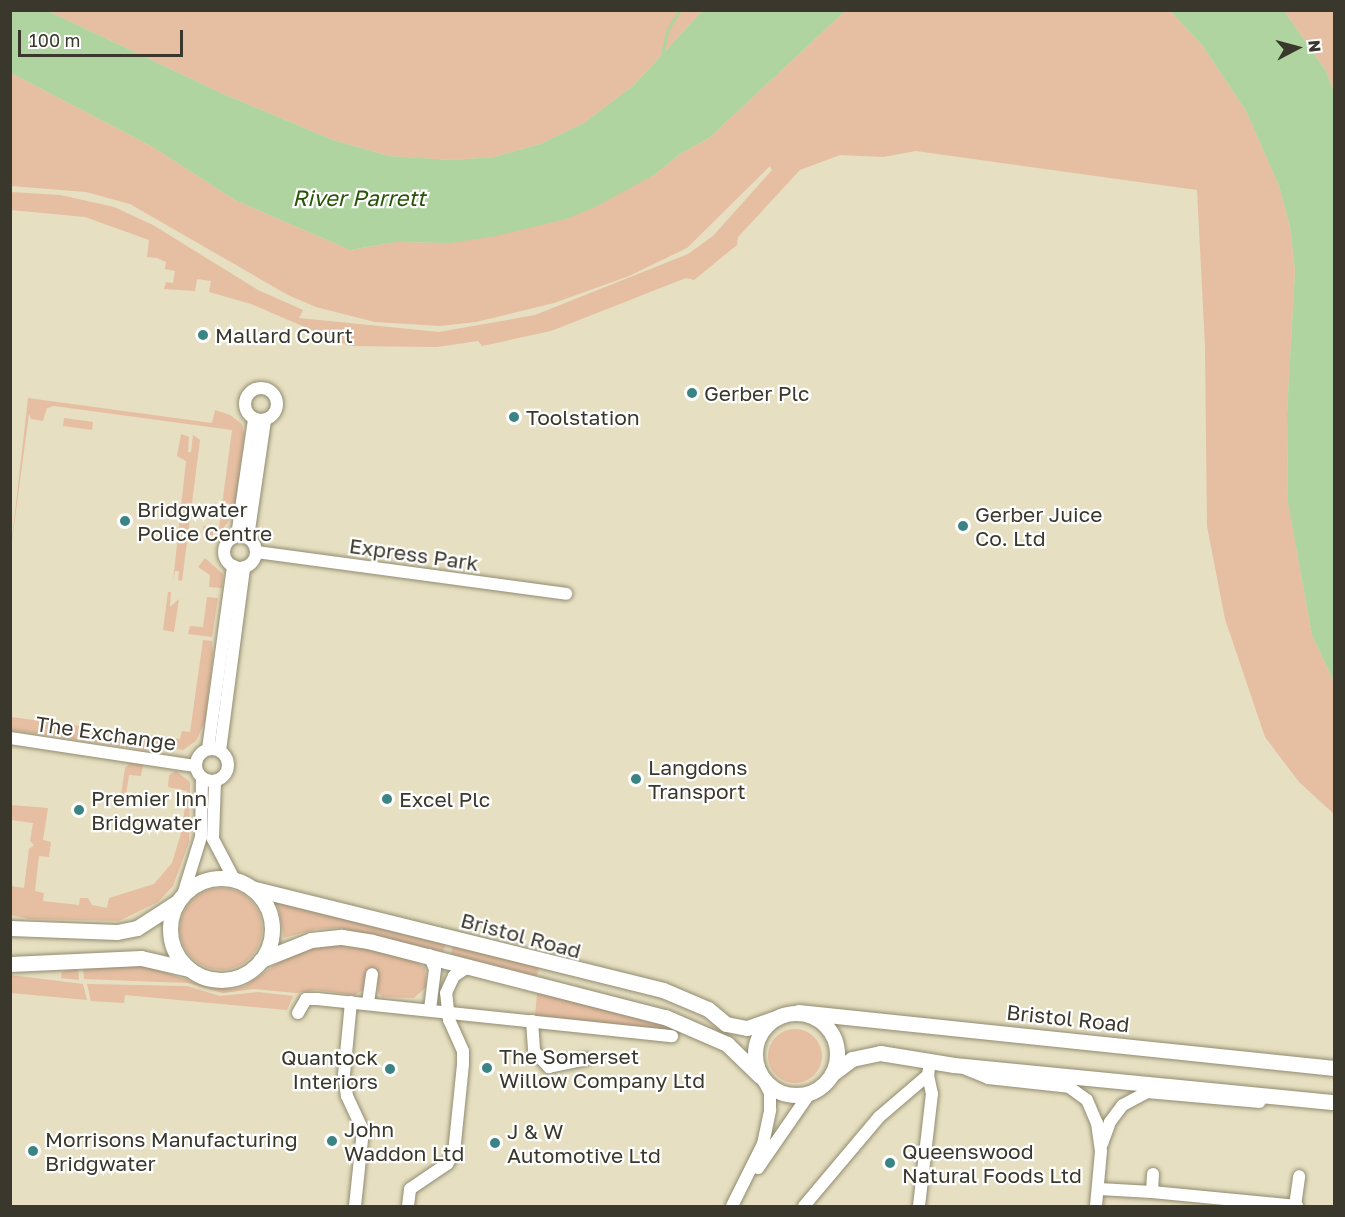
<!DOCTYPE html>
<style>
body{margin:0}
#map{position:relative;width:1345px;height:1217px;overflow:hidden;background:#e6dfc1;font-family:"Golos Text",sans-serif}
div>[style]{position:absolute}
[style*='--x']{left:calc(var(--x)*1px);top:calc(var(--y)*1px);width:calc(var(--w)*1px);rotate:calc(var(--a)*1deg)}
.green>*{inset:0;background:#e6bea2}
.round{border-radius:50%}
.water>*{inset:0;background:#afd49f}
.stream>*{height:3px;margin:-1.5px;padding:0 1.5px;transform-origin:1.5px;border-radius:1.5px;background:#afd49f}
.roads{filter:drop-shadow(0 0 2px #918b70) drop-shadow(0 0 2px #918b70)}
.minor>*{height:12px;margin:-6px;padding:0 6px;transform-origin:6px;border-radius:6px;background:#fff}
.minor>.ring{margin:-6px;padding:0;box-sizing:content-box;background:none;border:12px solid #fff;border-radius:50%}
.major>*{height:15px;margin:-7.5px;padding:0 7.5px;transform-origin:7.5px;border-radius:7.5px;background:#fff}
.major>.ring{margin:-7.5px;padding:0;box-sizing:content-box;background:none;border:15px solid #fff;border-radius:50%}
.dots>*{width:16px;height:16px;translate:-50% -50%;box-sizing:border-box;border:3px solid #fff;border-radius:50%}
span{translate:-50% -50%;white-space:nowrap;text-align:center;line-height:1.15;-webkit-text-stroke:4.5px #fff;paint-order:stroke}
.poi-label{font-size:21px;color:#3a372c}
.left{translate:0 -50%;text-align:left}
.right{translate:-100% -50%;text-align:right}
.street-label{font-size:21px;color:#3a372c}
.water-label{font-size:22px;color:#285408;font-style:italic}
.frame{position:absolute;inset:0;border:12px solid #3a372c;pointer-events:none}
.north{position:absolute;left:1267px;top:18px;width:60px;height:60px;-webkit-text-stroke:4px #fff;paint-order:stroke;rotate:84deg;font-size:16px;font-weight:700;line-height:24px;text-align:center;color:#3a372c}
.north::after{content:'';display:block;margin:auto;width:21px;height:27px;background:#3a372c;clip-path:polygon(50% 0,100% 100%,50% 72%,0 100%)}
.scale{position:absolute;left:18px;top:30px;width:165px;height:27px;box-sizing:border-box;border:3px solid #3a372c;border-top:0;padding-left:8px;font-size:18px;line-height:21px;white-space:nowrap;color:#3a372c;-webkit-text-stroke:4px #fff;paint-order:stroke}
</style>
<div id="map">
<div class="green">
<div style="clip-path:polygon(48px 11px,702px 11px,634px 85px,584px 123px,540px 144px,494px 157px,451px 160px,389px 156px,333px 140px,221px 93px)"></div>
<div style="clip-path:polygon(845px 11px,1170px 11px,1202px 45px,1246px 111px,1279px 186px,1290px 227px,1295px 270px,1287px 414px,1288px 502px,1312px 635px,1334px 682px,1334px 814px,1299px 782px,1265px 737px,1225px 619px,1207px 526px,1205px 346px,1197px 190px,916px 151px,883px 157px,840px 155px,800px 170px,738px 237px,737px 245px,694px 280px,686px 278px,551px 331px,482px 346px,478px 341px,437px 347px,349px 346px,251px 304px,209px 292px,211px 281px,197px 279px,195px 291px,164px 289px,166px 282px,173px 283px,175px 271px,165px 269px,166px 262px,157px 258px,147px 257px,149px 240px,85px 217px,11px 210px,11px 192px,60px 195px,114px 207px,153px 225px,258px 290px,303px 310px,299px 318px,439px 332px,535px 315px,688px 254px,713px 236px,772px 170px,770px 166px,687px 248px,629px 276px,554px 303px,476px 322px,440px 326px,375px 322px,316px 307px,288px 295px,130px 204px,86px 192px,11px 186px,11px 73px,151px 146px,235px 200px,350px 250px,396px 242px,451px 243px,566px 219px,654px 175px,680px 154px,709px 138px)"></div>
<div style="clip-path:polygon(1284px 11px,1334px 11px,1334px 92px,1326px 71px)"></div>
<div style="clip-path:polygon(28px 398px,212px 423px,215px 410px,230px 415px,242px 424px,244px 434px,235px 506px,228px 522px,218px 535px,204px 535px,203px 526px,219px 528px,232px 430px,54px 406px,47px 408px,43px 421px,31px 419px,29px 414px,11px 548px)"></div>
<div style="clip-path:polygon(64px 418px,93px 422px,92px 430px,63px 426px)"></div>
<div style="clip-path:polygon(181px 434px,189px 437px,188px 452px,191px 452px,193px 435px,200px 440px,182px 581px,178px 580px,179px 571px,175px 571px,173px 581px,186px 461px,177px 456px)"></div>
<div style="clip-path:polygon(205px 558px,223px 574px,222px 588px,209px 587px,210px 575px,198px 567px)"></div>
<div style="clip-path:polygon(168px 592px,171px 592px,170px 607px,179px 599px,174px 632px,163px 630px)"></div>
<div style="clip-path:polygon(207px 597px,218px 598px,212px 637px,188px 634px,190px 626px,203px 627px)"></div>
<div style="clip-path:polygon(203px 640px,212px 641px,213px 655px,205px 721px,196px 741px,183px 750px,154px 746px,153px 751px,11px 730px,11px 717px,180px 739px,182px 731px,190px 732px)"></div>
<div style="clip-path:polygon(130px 763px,143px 765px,141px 776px,129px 775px,125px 802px,120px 801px,125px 768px)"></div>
<div style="clip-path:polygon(176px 771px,190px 782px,189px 842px,173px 886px,158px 902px,119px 921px,29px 919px,11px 915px,11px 886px,24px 888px,29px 849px,34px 845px,30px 841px,33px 823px,11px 820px,11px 805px,48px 808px,43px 840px,51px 842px,49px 857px,39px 856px,35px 891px,44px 893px,43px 901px,79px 905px,80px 898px,88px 898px,92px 905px,107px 908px,109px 898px,154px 884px,172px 863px,182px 830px,187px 791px,168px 787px,169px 775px)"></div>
<div class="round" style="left:180px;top:888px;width:82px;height:82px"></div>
<div style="clip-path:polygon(277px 900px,446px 943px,443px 952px,340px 928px,317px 929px,284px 938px)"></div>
<div style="clip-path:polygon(331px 943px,354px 944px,414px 960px,425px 968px,426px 987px,414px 998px,382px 997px,378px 992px,377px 972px,370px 970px,363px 990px,355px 995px,316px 990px,296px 993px,254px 989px,223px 993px,188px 983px,84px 979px,83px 967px,146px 966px,208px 987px,233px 989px,245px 986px,288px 956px)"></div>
<div style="clip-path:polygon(453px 945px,539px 968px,537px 976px,451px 954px)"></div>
<div style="clip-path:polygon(78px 967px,79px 980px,61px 978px,62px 972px)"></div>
<div style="clip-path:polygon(11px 975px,83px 984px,87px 1000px,11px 993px)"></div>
<div style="clip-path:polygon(87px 984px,187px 986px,220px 996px,258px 992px,293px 996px,287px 1010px,125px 995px,124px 1003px,91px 1001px)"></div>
<div style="clip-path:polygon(537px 993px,555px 993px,692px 1033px,535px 1017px)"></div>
<div class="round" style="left:768px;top:1029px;width:54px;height:54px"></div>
</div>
<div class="water">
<div style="clip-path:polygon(10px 11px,48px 11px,221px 93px,333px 140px,389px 156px,451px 160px,494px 157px,540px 144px,584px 123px,634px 85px,702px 11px,845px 11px,709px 138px,680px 154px,654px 175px,595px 207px,566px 219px,496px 236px,451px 243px,396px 242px,350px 250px,235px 200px,151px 146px,11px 73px)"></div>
<div style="clip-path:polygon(1170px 11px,1284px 11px,1326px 71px,1334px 92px,1334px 682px,1312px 635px,1288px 503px,1287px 414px,1295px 270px,1290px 227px,1279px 186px,1246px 111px,1202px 45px)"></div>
</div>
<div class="stream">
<div style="--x:662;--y:54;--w:26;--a:-77"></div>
<div style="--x:668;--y:29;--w:22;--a:-58"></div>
</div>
<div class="roads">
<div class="minor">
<div class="ring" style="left:245px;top:388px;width:20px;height:20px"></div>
<div class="ring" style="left:224px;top:536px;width:20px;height:20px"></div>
<div style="--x:237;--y:536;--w:118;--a:-81.7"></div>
<div style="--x:248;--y:537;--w:117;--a:-81.7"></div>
<div style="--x:257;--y:552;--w:312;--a:7.7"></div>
<div style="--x:10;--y:738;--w:187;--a:8.6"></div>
<div class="ring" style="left:196px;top:749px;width:20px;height:20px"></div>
<div style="--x:208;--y:749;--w:185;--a:-82.2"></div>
<div style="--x:220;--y:751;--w:185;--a:-82.5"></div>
<div style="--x:215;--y:781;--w:58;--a:92"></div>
<div style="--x:213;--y:839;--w:45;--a:62.3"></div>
<div style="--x:183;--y:895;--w:61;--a:-72.8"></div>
<div style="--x:201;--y:837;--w:58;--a:-89"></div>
<div style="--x:429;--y:955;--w:15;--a:67"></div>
<div style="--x:435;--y:969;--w:40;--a:97.1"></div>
<div style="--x:351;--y:1002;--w:73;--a:95.5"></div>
<div style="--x:344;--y:1075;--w:21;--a:82"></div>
<div style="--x:347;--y:1096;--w:38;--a:65"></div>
<div style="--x:363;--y:1130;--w:76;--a:96"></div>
<div style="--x:368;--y:1003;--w:29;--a:-82"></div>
<div style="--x:298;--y:1013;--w:16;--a:-60"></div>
<div style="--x:306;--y:999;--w:11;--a:0"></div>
<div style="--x:317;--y:999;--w:357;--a:6"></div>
<div style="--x:532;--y:1021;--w:30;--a:86"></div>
<div style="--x:534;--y:1051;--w:22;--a:47"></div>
<div style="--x:549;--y:1067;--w:38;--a:-12"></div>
<div style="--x:966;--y:1069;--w:24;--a:22"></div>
<div style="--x:988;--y:1078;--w:81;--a:6.3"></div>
<div style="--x:1069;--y:1087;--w:22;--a:36"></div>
<div style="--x:1087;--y:1100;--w:25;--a:67"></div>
<div style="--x:1097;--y:1123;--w:28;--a:82"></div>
<div style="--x:1101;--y:1151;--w:55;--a:95.2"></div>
<div style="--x:1102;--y:1144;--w:23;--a:-70"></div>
<div style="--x:1110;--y:1122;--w:21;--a:-53"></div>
<div style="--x:1123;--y:1105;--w:27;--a:-28"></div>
<div style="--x:1147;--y:1092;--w:113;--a:5.1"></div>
<div style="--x:758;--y:1168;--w:91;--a:-55.3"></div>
<div style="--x:1153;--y:1174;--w:18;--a:93"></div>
<div style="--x:1152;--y:1192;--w:146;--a:5.5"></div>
<div style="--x:1099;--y:1189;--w:53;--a:3.2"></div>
<div style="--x:408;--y:1206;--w:17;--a:-83"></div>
<div style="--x:410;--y:1189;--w:45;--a:-34"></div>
<div style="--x:447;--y:1164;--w:13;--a:-58"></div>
<div style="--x:454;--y:1153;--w:89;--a:-84.2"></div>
<div style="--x:463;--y:1064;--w:13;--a:-90"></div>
<div style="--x:463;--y:1051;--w:34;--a:-114"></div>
<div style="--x:449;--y:1020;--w:27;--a:-96"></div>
<div style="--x:446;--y:993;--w:19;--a:-65"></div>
<div style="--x:454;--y:976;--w:18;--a:-34"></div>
<div style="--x:732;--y:1206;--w:69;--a:-63.4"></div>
<div style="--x:763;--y:1144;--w:35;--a:-78"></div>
<div style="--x:770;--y:1110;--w:17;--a:-90"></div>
<div style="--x:770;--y:1093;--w:13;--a:-117"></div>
<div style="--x:804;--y:1206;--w:116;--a:-49.9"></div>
<div style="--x:879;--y:1117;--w:65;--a:-40.6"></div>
<div style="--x:928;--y:1075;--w:13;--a:-81"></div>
<div style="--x:919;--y:1206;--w:113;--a:-83.4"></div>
<div style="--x:932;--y:1094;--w:19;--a:-102"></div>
<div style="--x:1295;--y:1206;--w:30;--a:-82"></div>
</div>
<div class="major">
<div class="ring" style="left:170px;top:878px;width:87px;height:87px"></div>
<div style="--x:251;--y:888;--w:424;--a:13.9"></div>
<div style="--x:663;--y:990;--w:49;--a:22.9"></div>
<div style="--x:708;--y:1009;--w:23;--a:40"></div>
<div style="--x:726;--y:1024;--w:21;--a:11"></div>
<div style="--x:747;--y:1028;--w:28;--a:-19"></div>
<div style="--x:10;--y:928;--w:107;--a:2.1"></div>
<div style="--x:117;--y:932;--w:20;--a:-11"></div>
<div style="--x:137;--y:928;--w:46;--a:-32.7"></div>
<div style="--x:261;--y:960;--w:54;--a:-21.8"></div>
<div style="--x:311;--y:940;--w:31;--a:-6"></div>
<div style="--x:342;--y:937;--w:30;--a:9"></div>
<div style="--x:372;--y:942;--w:302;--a:14.4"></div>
<div style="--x:665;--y:1017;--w:68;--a:23.5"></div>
<div style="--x:727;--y:1044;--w:46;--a:44.1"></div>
<div style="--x:10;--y:964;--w:131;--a:-2.6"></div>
<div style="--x:141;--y:958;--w:49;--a:12.9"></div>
<div style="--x:798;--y:1012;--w:539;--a:5.96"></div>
<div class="ring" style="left:755px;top:1013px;width:67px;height:67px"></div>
<div style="--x:832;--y:1074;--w:25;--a:-37"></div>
<div style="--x:852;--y:1059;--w:29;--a:-12"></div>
<div style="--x:880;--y:1053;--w:75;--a:9.2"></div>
<div style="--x:954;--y:1065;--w:382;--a:5.6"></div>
</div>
</div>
<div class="dots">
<div style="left:203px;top:335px;background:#3b8484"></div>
<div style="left:692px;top:393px;background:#3b8484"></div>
<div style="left:514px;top:417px;background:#3b8484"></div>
<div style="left:125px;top:521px;background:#3b8484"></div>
<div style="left:963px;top:526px;background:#3b8484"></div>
<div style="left:636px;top:779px;background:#3b8484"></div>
<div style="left:387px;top:799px;background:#3b8484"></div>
<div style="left:79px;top:810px;background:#3b8484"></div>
<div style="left:487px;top:1068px;background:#3b8484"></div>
<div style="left:390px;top:1069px;background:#3b8484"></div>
<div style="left:332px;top:1141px;background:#3b8484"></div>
<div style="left:495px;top:1143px;background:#3b8484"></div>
<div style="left:33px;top:1151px;background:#3b8484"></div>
<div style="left:890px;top:1163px;background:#3b8484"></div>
</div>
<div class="poi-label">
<span class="left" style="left:215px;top:335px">Mallard Court</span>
<span class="left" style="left:704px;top:393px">Gerber Plc</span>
<span class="left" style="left:526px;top:417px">Toolstation</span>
<span class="left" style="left:137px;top:521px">Bridgwater<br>Police Centre</span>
<span class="left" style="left:975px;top:526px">Gerber Juice<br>Co. Ltd</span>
<span class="left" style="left:648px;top:779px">Langdons<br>Transport</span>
<span class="left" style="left:91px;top:810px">Premier Inn<br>Bridgwater</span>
<span class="left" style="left:399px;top:799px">Excel Plc</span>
<span class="left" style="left:499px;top:1068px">The Somerset<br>Willow Company Ltd</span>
<span class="right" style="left:378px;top:1069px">Quantock<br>Interiors</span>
<span class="left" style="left:344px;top:1141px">John<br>Waddon Ltd</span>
<span class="left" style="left:507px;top:1143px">J &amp; W<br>Automotive Ltd</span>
<span class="left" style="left:45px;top:1151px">Morrisons Manufacturing<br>Bridgwater</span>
<span class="left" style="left:902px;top:1163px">Queenswood<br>Natural Foods Ltd</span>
</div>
<div class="street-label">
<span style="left:414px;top:554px;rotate:8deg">Express Park</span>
<span style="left:106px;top:733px;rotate:8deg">The Exchange</span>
<span style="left:521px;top:935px;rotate:15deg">Bristol Road</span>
<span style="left:1068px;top:1018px;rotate:6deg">Bristol Road</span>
</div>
<div class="water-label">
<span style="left:359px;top:198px">River Parrett</span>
</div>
<div class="frame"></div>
<div class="north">N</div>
<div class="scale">100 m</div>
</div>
